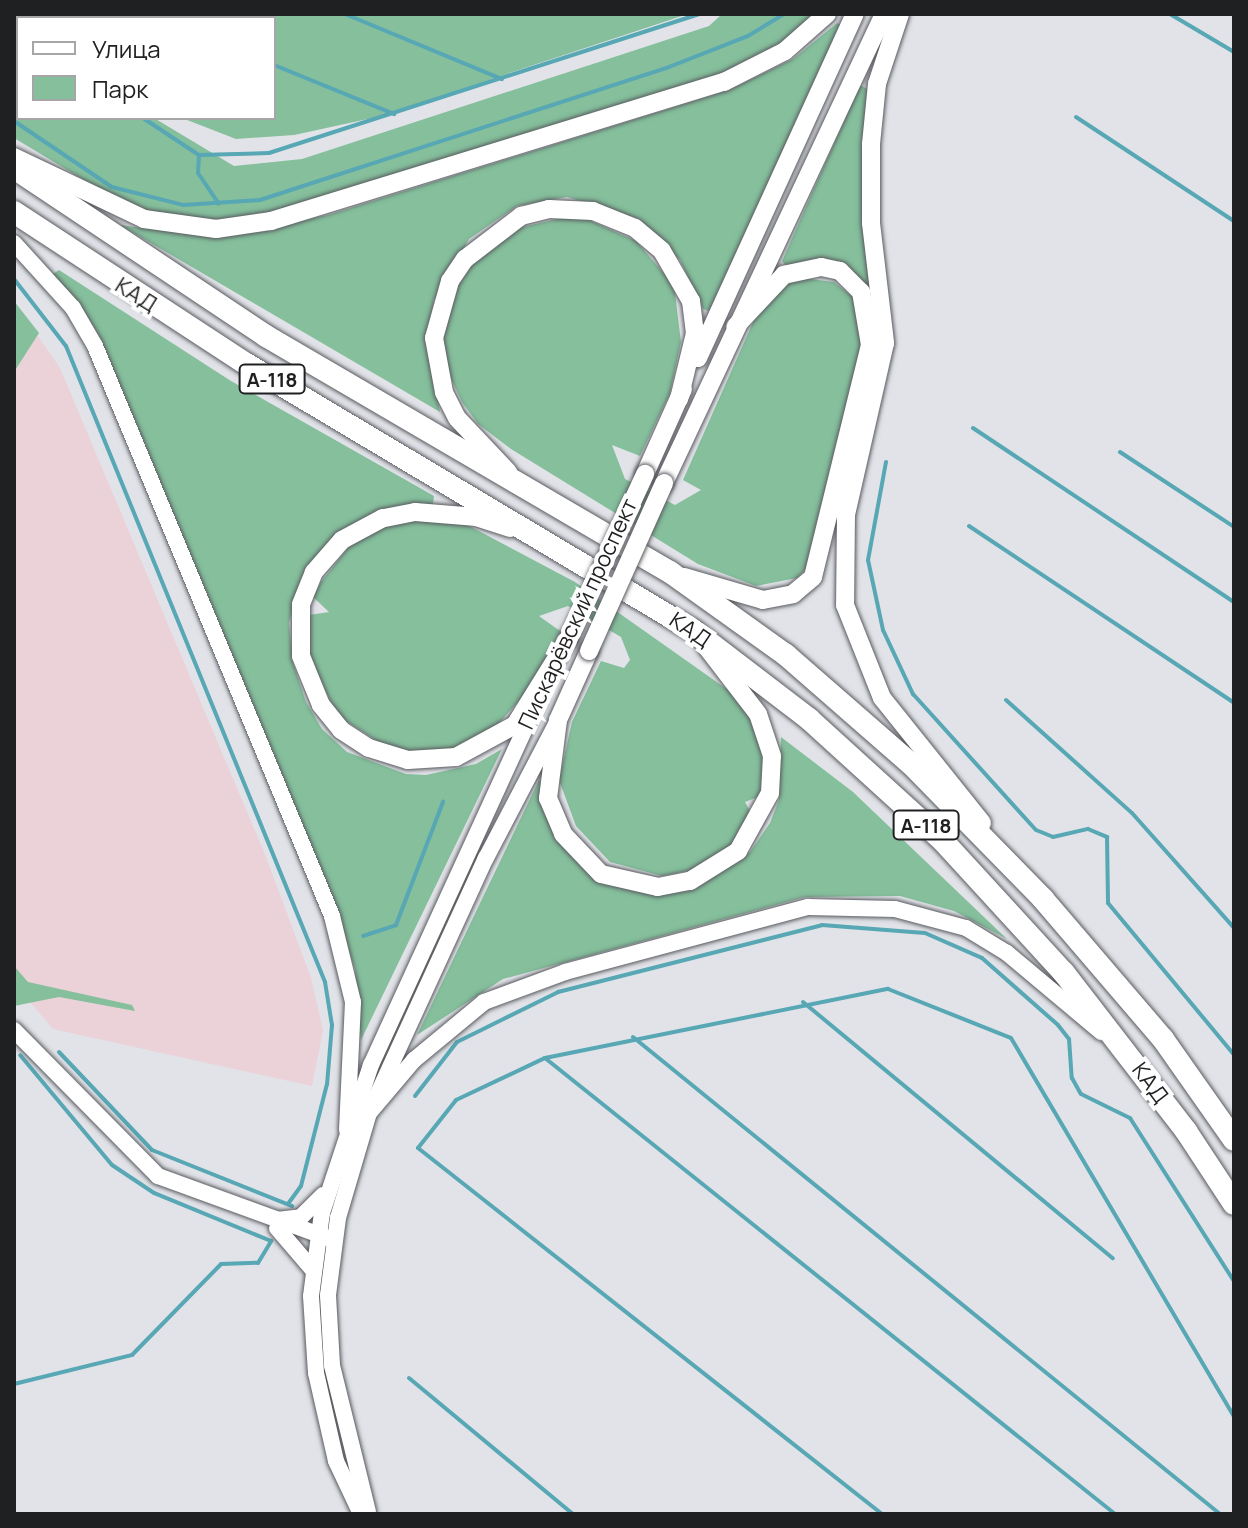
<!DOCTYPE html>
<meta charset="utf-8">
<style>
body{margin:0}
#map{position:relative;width:1248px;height:1528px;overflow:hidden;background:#e1e3e8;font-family:Manrope,sans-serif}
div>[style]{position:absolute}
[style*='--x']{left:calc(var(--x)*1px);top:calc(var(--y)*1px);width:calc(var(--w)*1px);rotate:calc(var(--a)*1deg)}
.commercial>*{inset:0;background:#ebd1d8}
.green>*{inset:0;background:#85bf9c}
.stream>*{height:4px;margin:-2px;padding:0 2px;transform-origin:2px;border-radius:2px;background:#57a7b4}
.roads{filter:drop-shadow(0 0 2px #585a5f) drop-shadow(0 0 2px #585a5f)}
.tertiary>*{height:16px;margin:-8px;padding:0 8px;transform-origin:8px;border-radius:8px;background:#fff}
.secondary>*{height:18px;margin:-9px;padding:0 9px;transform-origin:9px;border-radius:9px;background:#fff}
.motorway>*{height:22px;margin:-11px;padding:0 11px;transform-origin:11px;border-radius:11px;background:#fff}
.bridges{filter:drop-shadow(0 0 2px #585a5f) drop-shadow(0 0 2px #585a5f)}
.secondary-bridge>*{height:18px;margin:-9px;padding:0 9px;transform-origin:9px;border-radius:9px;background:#fff}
span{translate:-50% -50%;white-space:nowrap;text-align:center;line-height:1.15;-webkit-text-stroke:8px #fff;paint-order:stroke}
.shield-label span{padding:2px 6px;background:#fff;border:2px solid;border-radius:6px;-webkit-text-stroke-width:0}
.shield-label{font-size:20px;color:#1f2022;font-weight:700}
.street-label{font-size:22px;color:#1f2022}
.frame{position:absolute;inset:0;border:16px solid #1f2022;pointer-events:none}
.legend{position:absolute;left:16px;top:16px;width:260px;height:104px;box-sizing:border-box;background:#fff;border:2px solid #a5a6a7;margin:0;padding:10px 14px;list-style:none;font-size:24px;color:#1f2022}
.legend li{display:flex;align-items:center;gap:16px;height:40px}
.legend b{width:40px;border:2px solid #a5a6a7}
</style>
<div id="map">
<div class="commercial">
<div style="clip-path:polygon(14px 301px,60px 368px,266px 857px,311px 978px,323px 1030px,312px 1086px,53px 1029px,14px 983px)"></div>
</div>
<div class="green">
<div style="clip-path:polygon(24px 14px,688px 14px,377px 117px,294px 135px,236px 139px,182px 118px,274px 118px,274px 18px)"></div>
<div style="clip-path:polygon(722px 14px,819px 14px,787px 40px,725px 74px,272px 214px,217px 223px,129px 207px,14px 138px,14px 21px,18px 118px,154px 118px,234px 166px,302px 159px,709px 26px)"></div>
<div style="clip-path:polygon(837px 23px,842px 25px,709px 311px,703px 309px,680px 260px,639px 219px,567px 197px,517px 206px,469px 239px,434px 300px,427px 337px,440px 412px,120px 225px,216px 238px,328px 215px,729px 90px,793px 59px)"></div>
<div style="clip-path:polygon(860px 85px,869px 90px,862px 177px,871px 293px,817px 259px,786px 266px,782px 261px)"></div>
<div style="clip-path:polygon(561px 218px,584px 218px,636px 241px,674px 285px,681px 342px,670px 393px,640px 456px,612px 445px,625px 479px,675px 505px,701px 490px,683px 480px,758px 311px,783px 286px,802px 278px,834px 282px,855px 299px,862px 347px,809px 565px,797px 578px,756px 586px,698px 564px,511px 449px,478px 424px,462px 402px,447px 370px,443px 332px,463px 270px,510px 230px)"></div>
<div style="clip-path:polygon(59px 270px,231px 381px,434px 496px,433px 504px,380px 510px,337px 534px,301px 578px,289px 623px,293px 663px,306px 702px,322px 729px,347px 752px,406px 774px,426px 775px,476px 764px,502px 749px,361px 1040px,355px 969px,334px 908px,134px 419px,97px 335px,53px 274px)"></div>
<div style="clip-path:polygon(14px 301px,39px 333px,14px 372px)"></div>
<div style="clip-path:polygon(456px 519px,575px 582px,728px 690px,759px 729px,764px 747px,763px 795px,745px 802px,754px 818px,737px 842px,692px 870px,662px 876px,610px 862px,576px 826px,559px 780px,572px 722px,601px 661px,624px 668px,630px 660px,621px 637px,568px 606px,539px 616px,560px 631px,538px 679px,493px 730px,471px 744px,426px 756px,388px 748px,337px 715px,310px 658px,309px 615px,329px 612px,313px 597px,321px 582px,352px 543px,391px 522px)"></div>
<div style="clip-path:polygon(781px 737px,853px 792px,1007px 939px,954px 911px,900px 896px,805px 897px,503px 979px,417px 1035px,539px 780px,603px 880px,698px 886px,750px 852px,770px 823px,779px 800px)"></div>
<div style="clip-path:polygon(14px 966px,28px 982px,132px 1005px,135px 1011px,59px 997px,14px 1006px)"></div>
</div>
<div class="stream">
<div style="--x:345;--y:14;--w:170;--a:22.5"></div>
<div style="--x:1170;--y:14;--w:74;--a:30.7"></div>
<div style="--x:14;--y:26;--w:5;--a:37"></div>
<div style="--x:274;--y:65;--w:130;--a:22.2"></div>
<div style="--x:1076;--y:117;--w:189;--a:33.4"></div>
<div style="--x:143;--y:118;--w:67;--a:33.5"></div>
<div style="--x:199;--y:155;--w:70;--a:-1.6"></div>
<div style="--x:269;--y:153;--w:453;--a:-17.9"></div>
<div style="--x:14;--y:121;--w:118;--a:34"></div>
<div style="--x:112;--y:187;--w:73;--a:14.2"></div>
<div style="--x:183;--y:205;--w:77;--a:-3.7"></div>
<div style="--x:260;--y:200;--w:430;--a:-18"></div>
<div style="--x:669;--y:67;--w:85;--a:-21.4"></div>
<div style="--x:748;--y:36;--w:42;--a:-31.4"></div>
<div style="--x:199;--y:155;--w:18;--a:93"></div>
<div style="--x:198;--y:173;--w:37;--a:56"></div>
<div style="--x:14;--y:279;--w:85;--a:52.2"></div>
<div style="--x:66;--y:346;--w:687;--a:67.84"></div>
<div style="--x:325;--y:982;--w:44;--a:80.8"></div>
<div style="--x:332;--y:1025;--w:59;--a:94.8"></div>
<div style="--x:327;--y:1084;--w:105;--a:104.3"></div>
<div style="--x:301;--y:1186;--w:22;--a:126"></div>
<div style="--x:973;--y:428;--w:314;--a:33.7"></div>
<div style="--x:1120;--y:452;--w:136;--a:33.3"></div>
<div style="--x:886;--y:462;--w:100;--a:100.4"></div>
<div style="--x:868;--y:560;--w:72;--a:77.9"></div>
<div style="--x:883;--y:630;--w:71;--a:64.9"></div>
<div style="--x:913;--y:694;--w:183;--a:47.9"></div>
<div style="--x:1036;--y:830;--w:18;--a:22"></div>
<div style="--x:1053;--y:837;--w:36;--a:-13"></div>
<div style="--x:1088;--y:829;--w:21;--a:23"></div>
<div style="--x:1107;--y:837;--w:66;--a:89.1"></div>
<div style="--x:1108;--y:903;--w:197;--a:50.3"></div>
<div style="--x:969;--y:526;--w:319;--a:33.7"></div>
<div style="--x:1006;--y:700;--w:169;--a:41.9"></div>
<div style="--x:1132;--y:813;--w:154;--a:48.4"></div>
<div style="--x:1234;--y:862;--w:7;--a:90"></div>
<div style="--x:363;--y:936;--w:35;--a:-18"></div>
<div style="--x:396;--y:925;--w:132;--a:-69.1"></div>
<div style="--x:803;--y:1002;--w:402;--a:39.6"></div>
<div style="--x:633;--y:1037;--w:756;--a:39.1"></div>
<div style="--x:59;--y:1052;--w:135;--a:46.5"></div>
<div style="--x:152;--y:1150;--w:151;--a:21.8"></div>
<div style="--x:545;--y:1058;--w:730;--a:38.66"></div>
<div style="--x:415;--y:1096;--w:68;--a:-52.1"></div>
<div style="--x:457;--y:1042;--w:113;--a:-26.3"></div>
<div style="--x:558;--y:992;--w:272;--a:-14.2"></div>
<div style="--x:822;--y:925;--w:103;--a:4.4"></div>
<div style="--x:925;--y:933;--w:62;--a:23.7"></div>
<div style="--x:982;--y:958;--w:101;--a:41.4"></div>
<div style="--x:1058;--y:1025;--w:18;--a:52"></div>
<div style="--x:1069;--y:1039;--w:39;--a:86"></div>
<div style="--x:1072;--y:1078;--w:18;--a:61"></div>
<div style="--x:1081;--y:1094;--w:55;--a:26.1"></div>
<div style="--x:1130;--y:1118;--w:193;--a:57.5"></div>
<div style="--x:409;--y:1378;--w:213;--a:39.7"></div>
<div style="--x:14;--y:1384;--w:122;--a:-13.8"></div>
<div style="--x:132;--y:1355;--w:127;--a:-45.6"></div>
<div style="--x:221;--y:1264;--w:37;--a:-2"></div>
<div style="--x:258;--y:1263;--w:26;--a:-59"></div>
<div style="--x:271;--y:1241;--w:126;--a:-157.7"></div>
<div style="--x:154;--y:1193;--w:50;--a:-146.3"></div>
<div style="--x:112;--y:1165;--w:143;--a:-129.9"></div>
<div style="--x:882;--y:1514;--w:591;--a:-141.73"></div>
<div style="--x:418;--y:1148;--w:61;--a:-51.6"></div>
<div style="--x:456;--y:1100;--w:98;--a:-25.3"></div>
<div style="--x:545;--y:1058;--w:350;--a:-11.4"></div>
<div style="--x:888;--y:989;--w:132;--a:21.7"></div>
<div style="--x:1011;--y:1038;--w:439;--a:59.5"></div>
</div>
<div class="roads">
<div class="tertiary">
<div style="--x:14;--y:243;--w:88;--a:47.8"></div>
<div style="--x:73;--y:308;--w:44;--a:59.9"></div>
<div style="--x:95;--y:346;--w:617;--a:67.42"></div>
<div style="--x:332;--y:916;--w:89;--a:76.3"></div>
<div style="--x:353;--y:1002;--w:128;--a:92.7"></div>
<div style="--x:14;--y:1030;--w:205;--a:45.4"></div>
<div style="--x:158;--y:1176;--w:181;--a:20"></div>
<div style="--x:369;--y:1113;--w:70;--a:-49.7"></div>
<div style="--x:414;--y:1060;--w:91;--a:-39.6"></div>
<div style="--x:484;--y:1002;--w:86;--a:-20.3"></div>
<div style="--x:565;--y:972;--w:252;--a:-15"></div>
<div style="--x:808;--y:907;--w:87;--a:1.3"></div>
<div style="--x:895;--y:909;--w:73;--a:15"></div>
<div style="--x:966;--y:928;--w:48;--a:31.4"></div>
<div style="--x:1007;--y:953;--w:123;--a:40"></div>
<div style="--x:277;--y:1220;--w:24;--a:-7"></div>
<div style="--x:301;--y:1217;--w:31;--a:-45"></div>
<div style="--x:277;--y:1228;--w:55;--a:49.4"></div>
<div style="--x:368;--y:1512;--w:151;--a:-103.8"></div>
<div style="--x:332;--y:1365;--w:70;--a:-93.3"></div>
<div style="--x:328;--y:1295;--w:78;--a:-82.6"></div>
<div style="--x:338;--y:1218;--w:109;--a:-73.6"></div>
<div style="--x:369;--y:1113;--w:281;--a:-65.4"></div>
<div style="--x:486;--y:858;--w:151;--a:-62.4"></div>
<div style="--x:361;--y:1514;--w:59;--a:-115.3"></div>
<div style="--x:336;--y:1461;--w:90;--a:-102.8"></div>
<div style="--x:316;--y:1373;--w:77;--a:-93.7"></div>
<div style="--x:311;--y:1296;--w:84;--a:-82.5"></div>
<div style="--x:322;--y:1213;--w:156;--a:-71.7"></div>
<div style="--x:371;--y:1065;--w:404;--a:-65.4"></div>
</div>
<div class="secondary">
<div style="--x:900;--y:14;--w:74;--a:108.2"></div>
<div style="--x:877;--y:84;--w:60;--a:95.7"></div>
<div style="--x:871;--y:144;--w:79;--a:90"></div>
<div style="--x:871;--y:223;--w:121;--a:83.3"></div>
<div style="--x:885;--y:343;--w:175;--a:102.8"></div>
<div style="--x:846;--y:514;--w:91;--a:90.6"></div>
<div style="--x:845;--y:605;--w:100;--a:68.3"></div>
<div style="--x:882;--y:698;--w:160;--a:51.3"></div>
<div style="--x:14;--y:157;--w:144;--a:25.5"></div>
<div style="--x:144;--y:219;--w:73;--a:7.9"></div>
<div style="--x:216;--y:229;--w:56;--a:-8.3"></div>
<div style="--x:271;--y:221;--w:474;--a:-17.1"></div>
<div style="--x:724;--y:82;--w:68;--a:-26.9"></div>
<div style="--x:785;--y:51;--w:56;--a:-41.4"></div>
<div style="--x:698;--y:358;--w:378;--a:-65.5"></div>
<div style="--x:508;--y:472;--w:74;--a:-133.4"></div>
<div style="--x:457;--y:418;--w:29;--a:-117"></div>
<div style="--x:444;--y:392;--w:55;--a:-100.5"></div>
<div style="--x:434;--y:338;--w:59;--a:-74.3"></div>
<div style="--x:450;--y:281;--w:27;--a:-56"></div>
<div style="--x:465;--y:259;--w:71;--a:-37.5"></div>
<div style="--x:521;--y:216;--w:29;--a:-14"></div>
<div style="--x:549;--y:209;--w:44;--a:2.6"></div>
<div style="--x:593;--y:211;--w:45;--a:22"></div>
<div style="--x:635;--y:228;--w:35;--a:40"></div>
<div style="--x:662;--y:251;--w:58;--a:59.9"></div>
<div style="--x:691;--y:301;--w:32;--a:83"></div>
<div style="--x:695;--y:333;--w:68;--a:103.6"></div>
<div style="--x:645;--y:474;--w:93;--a:-65.9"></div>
<div style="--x:664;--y:483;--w:518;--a:-64.87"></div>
<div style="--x:510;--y:528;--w:35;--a:-162"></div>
<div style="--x:477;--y:517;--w:62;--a:-175.4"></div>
<div style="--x:415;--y:512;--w:33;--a:169"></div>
<div style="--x:383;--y:518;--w:47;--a:151.8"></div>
<div style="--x:342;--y:540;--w:43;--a:131.2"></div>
<div style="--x:314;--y:572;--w:35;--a:112"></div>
<div style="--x:301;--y:605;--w:51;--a:90"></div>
<div style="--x:301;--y:656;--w:53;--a:67.8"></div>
<div style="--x:321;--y:705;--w:32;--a:51"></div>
<div style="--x:341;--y:730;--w:33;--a:33"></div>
<div style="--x:369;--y:748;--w:41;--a:17.1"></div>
<div style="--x:408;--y:760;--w:48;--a:-3.6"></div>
<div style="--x:456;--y:757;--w:67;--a:-28.5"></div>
<div style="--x:515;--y:725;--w:102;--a:-58.2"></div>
<div style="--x:684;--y:577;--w:82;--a:16.2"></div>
<div style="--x:763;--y:600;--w:31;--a:-11"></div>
<div style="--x:793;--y:594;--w:26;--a:-40"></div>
<div style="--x:813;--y:577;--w:239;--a:-76.2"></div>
<div style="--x:870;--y:345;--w:54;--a:-99.6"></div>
<div style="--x:861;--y:292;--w:30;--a:-135"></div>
<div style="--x:840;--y:271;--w:19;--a:-168"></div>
<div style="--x:821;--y:267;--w:38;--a:168"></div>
<div style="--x:784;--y:275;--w:71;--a:133.3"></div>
<div style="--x:589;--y:651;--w:76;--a:114.2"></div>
<div style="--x:558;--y:720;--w:79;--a:97.3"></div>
<div style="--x:548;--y:798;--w:39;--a:67"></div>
<div style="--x:563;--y:834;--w:55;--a:46.5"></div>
<div style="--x:601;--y:874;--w:58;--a:12.8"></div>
<div style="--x:658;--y:887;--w:33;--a:-11"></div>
<div style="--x:690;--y:881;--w:57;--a:-32"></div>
<div style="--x:738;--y:851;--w:66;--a:-61.1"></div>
<div style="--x:770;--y:793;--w:37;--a:-87"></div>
<div style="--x:772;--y:756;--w:44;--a:-108.4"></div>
<div style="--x:758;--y:714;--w:87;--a:-127.5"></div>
</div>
<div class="motorway">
<div style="--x:14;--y:168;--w:303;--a:33.7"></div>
<div style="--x:266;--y:336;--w:468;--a:30.3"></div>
<div style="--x:670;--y:572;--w:143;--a:35.6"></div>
<div style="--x:786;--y:655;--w:166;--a:41.1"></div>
<div style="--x:911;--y:764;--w:189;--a:45.6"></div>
<div style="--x:1043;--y:899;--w:184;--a:49.4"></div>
<div style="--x:1163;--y:1039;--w:123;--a:54.9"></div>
<div style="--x:14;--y:212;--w:280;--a:33.2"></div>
<div style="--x:248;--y:365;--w:519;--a:30.81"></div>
<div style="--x:694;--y:631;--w:145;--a:37.4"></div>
<div style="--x:809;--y:719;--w:181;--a:42.3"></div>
<div style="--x:943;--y:841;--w:179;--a:47.5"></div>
<div style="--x:1064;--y:973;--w:200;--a:52.3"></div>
<div style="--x:1186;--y:1131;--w:87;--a:56.7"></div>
</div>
</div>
<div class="bridges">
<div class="secondary-bridge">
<div style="--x:569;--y:638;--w:181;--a:-65.1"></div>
<div style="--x:589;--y:651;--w:184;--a:-65.9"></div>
</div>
</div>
<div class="shield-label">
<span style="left:272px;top:379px">А-118</span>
<span style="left:926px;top:825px">А-118</span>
</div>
<div class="street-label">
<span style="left:136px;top:295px;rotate:32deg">КАД</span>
<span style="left:578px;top:614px;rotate:-65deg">Пискарёвский проспект</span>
<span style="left:690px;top:630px;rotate:34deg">КАД</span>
<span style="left:1150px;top:1083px;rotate:53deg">КАД</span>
</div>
<div class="frame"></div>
<ul class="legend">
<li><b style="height:10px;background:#fff"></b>Улица</li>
<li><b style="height:22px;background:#85bf9c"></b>Парк</li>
</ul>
</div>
